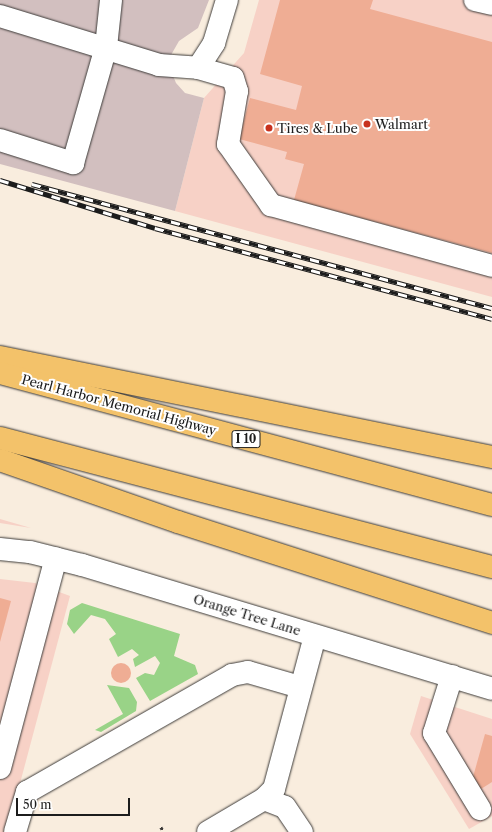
<!DOCTYPE html>
<style>
body{margin:0}
#map{position:relative;width:492px;height:832px;overflow:hidden;background:#f9edde;font-family:"Libre Caslon Text",serif}
div>[style]{position:absolute}
[style*='--x']{left:calc(var(--x)*1px);top:calc(var(--y)*1px);width:calc(var(--w)*1px);rotate:calc(var(--a)*1deg)}
.built>*{inset:0;background:#f7d1c6}
.industrial>*{inset:0;background:#d2bfbf}
.green>*{inset:0;background:#99d387}
.building>*{inset:0;background:#efad94}
.round{border-radius:50%}
.path>*{height:2.5px;margin-top:-1.25px;transform-origin:0;background:repeating-linear-gradient(90deg,#3d3b39 0 3px,transparent 0 6px)}
.roads{filter:drop-shadow(0 0 1px #3d3b39) drop-shadow(0 0 1px #3d3b39)}
.minor>*{height:22px;margin:-11px;padding:0 11px;transform-origin:11px;border-radius:11px;background:#fff}
.highway>*{height:22px;margin:-11px;padding:0 11px;transform-origin:11px;border-radius:11px;background:#f3c26a}
.rail>*{height:4.5px;margin-top:-2.25px;transform-origin:0;background:repeating-linear-gradient(90deg,#fff 0 9px,#1c1c1c 0 18px);box-sizing:border-box;border-block:1px solid #1c1c1c}
.dots>*{width:11px;height:11px;translate:-50% -50%;box-sizing:border-box;border:2px solid #fff;border-radius:50%}
span{translate:-50% -50%;white-space:nowrap;text-align:center;line-height:1.15;-webkit-text-stroke:4px #fff;paint-order:stroke}
.shield-label span{padding:1px 3px;background:#fff;border:1px solid;border-radius:3px;-webkit-text-stroke-width:0}
.shield-label{font-size:12px;color:#1c1c1c;font-weight:700}
.poi-label{font-size:13px;color:#1c1c1c}
.left{translate:0 -50%;text-align:left}
.street-label{font-size:13px;color:#1c1c1c}
.scale{position:absolute;left:16px;top:798px;width:114px;height:18px;box-sizing:border-box;border:2px solid #1c1c1c;border-top:0;padding-left:5px;font-size:12px;line-height:14px;white-space:nowrap;color:#1c1c1c;-webkit-text-stroke:3px #fff;paint-order:stroke}
</style>
<div id="map">
<div class="built">
<div style="clip-path:polygon(259px 0,492px 0,492px 297px,175px 211px,204px 98px,244px 53px)"></div>
<div style="clip-path:polygon(0 519px,31px 528px,0 523px)"></div>
<div style="clip-path:polygon(0 579px,35px 583px,70px 596px,7px 832px,0 832px)"></div>
<div style="clip-path:polygon(421px 696px,492px 719px,492px 816px,469px 829px,410px 734px)"></div>
</div>
<div class="industrial">
<div style="clip-path:polygon(0 0,209px 0,198px 28px,179px 41px,171px 55px,170px 68px,176px 83px,185px 93px,204px 98px,175px 211px,0 164px)"></div>
</div>
<div class="green">
<div style="clip-path:polygon(82px 603px,180px 634px,174px 656px,195px 665px,198px 674px,150px 701px,136px 678px,145px 673px,154px 675px,160px 663px,155px 656px,135px 667px,133px 659px,139px 655px,132px 649px,118px 657px,109px 639px,116px 634px,105px 619px,91px 615px,74px 634px,67px 624px,70px 610px)"></div>
<div style="clip-path:polygon(107px 685px,129px 688px,137px 702px,136px 711px,101px 732px,95px 730px,123px 714px)"></div>
</div>
<div class="building">
<div style="clip-path:polygon(280px 0,373px 0,370px 9px,492px 42px,492px 253px,294px 200px,304px 164px,285px 159px,287px 152px,239px 139px,250px 98px,296px 110px,302px 86px,260px 74px)"></div>
<div style="clip-path:polygon(0 598px,11px 601px,0 642px)"></div>
<div class="round" style="left:111px;top:663px;width:20px;height:20px"></div>
<div style="clip-path:polygon(485px 734px,492px 736px,492px 782px,481px 789px,473px 777px)"></div>
</div>
<div class="path">
<div style="--x:161;--y:827;--w:6;--a:59"></div>
</div>
<div class="roads">
<div class="minor">
<div style="--x:475;--y:0;--w:17;--a:13"></div>
<div style="--x:0;--y:16;--w:166;--a:17.1"></div>
<div style="--x:159;--y:65;--w:39;--a:4"></div>
<div style="--x:198;--y:68;--w:36;--a:16"></div>
<div style="--x:233;--y:78;--w:14;--a:73"></div>
<div style="--x:237;--y:91;--w:54;--a:99.6"></div>
<div style="--x:228;--y:144;--w:75;--a:54.8"></div>
<div style="--x:271;--y:205;--w:229;--a:15.4"></div>
<div style="--x:198;--y:68;--w:30;--a:-57"></div>
<div style="--x:214;--y:43;--w:45;--a:-73.2"></div>
<div style="--x:0;--y:140;--w:77;--a:17.5"></div>
<div style="--x:73;--y:163;--w:121;--a:-74.1"></div>
<div style="--x:106;--y:47;--w:47;--a:-83.9"></div>
<div style="--x:0;--y:549;--w:30;--a:6"></div>
<div style="--x:30;--y:552;--w:54;--a:14"></div>
<div style="--x:82;--y:565;--w:428;--a:16.8"></div>
<div style="--x:452;--y:676;--w:60;--a:107.5"></div>
<div style="--x:434;--y:733;--w:89;--a:58.8"></div>
<div style="--x:0;--y:768;--w:217;--a:-75.1"></div>
<div style="--x:264;--y:799;--w:22;--a:21"></div>
<div style="--x:285;--y:807;--w:30;--a:56"></div>
<div style="--x:15;--y:832;--w:42;--a:-73.3"></div>
<div style="--x:27;--y:792;--w:236;--a:-29.7"></div>
<div style="--x:232;--y:675;--w:16;--a:-11"></div>
<div style="--x:248;--y:672;--w:54;--a:16.1"></div>
<div style="--x:208;--y:832;--w:65;--a:-30.5"></div>
<div style="--x:264;--y:799;--w:14;--a:-45"></div>
<div style="--x:274;--y:789;--w:158;--a:-75"></div>
</div>
<div class="highway">
<div style="--x:0;--y:357;--w:502;--a:11.49"></div>
<div style="--x:0;--y:373;--w:509;--a:15.02"></div>
<div style="--x:0;--y:438;--w:509;--a:14.69"></div>
<div style="--x:0;--y:460;--w:188;--a:19.2"></div>
<div style="--x:178;--y:522;--w:330;--a:17.8"></div>
</div>
</div>
<div class="rail">
<div style="--x:0;--y:180;--w:162;--a:17.2"></div>
<div style="--x:155;--y:228;--w:349;--a:15.1"></div>
<div style="--x:32;--y:184;--w:476;--a:15.1"></div>
</div>
<div class="dots">
<div style="left:367px;top:124px;background:#c8321e"></div>
<div style="left:269px;top:128px;background:#c8321e"></div>
</div>
<div class="shield-label">
<span style="left:246px;top:439px">I 10</span>
</div>
<div class="poi-label">
<span class="left" style="left:375px;top:124px">Walmart</span>
<span class="left" style="left:277px;top:128px">Tires &amp; Lube</span>
</div>
<div class="street-label">
<span style="left:119px;top:405px;rotate:15deg">Pearl Harbor Memorial Highway</span>
<span style="left:247px;top:615px;rotate:17deg">Orange Tree Lane</span>
</div>
<div class="scale">50 m</div>
</div>
